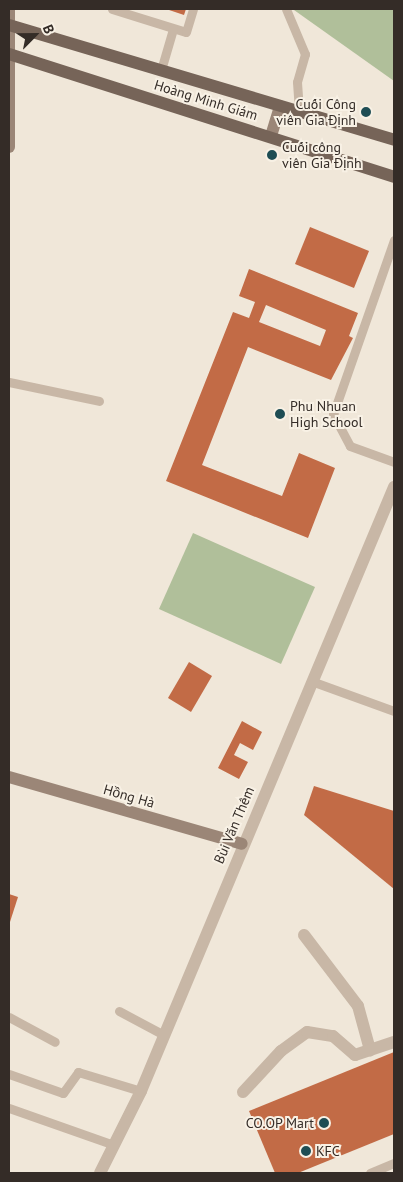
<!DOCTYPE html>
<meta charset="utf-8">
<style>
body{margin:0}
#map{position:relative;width:403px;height:1182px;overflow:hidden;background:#f0e7d9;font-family:"PT Sans",sans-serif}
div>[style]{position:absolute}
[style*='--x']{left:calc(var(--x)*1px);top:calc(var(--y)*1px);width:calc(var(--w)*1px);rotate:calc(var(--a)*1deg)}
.green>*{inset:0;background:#b0bf9a}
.building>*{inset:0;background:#c26b46}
.lane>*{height:9px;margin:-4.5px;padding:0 4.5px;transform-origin:4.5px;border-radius:4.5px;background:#c8b7a6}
.street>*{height:12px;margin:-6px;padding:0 6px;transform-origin:6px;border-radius:6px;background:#c8b7a6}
.secondary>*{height:12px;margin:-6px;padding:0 6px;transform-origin:6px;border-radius:6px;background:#9b8677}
.primary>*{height:12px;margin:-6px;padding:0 6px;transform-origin:6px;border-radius:6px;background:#766458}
.dots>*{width:14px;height:14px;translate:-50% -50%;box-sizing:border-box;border:2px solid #f8f1e5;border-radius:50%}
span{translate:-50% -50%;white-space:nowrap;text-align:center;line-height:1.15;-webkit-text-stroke:4px #f8f1e5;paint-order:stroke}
.street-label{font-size:14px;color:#342c27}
.poi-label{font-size:14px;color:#342c27}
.right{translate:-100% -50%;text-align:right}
.left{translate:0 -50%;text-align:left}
.frame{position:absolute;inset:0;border:10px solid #342c27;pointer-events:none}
.north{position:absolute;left:10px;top:10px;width:50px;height:50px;-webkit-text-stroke:4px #f8f1e5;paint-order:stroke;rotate:67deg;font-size:14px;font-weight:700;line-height:20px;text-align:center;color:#342c27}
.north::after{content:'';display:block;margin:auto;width:18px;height:22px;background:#342c27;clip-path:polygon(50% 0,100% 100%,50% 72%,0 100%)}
</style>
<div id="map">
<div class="green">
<div style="clip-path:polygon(294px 9px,394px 9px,394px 81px,294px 10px)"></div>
<div style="clip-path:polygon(193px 533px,315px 587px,281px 664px,159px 609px)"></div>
</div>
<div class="building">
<div style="clip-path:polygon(166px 9px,186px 9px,184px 15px)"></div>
<div style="clip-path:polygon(310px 227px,369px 251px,354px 288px,295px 264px)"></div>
<div style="clip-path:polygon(evenodd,249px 269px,358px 313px,349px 336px,353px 338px,331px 380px,248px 347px,202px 465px,282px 496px,299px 453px,335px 468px,308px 538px,166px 481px,233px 312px,249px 318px,255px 302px,239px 296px,249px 269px,266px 305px,326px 330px,320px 346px,259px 322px,266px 305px)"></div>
<div style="clip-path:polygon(189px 662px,212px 676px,191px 712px,168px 698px)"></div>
<div style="clip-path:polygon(242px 721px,262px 732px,253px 750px,240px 743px,234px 755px,248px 762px,239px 779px,218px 768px)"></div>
<div style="clip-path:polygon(314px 786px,394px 811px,394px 889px,304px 815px)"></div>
<div style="clip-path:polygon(9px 894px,18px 897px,9px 925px)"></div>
<div style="clip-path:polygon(394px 1052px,394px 1134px,298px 1173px,275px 1173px,249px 1111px)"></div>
</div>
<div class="lane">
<div style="--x:112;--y:9;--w:77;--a:17.3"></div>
<div style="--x:186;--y:32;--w:24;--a:-73"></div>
<div style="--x:286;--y:9;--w:49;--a:67.1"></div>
<div style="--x:305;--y:54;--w:29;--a:106"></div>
<div style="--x:297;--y:82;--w:30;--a:86"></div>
<div style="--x:161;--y:70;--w:43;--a:-73.7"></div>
<div style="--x:394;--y:240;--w:184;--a:109.3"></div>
<div style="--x:333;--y:414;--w:36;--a:62"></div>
<div style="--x:350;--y:446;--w:47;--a:20"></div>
<div style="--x:9;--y:382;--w:92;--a:11.9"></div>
<div style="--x:314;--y:682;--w:85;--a:19.9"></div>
<div style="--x:119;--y:1011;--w:51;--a:28.1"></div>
<div style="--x:9;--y:1017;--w:52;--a:28.5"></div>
<div style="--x:9;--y:1074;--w:57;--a:19.4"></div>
<div style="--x:63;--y:1093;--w:26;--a:-54"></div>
<div style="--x:78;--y:1072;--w:66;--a:16.8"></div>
<div style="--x:9;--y:1108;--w:111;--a:19.4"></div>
<div style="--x:370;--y:1173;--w:26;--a:-23"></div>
</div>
<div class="street">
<div style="--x:304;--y:935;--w:89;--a:52.7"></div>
<div style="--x:358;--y:1006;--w:46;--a:74.7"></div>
<div style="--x:243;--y:1092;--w:56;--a:-47.2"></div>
<div style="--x:281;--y:1051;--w:32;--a:-36"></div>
<div style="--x:307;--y:1032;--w:26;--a:9"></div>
<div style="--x:333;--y:1036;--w:29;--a:41"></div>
<div style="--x:355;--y:1055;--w:41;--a:-18.4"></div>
<div style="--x:100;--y:1173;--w:92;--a:-63.4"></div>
<div style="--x:141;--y:1091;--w:655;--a:-67.27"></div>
</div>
<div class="secondary">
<div style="--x:9;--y:9;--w:138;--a:90"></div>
<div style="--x:271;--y:136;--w:31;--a:-73"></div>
<div style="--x:9;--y:777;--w:242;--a:16"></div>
</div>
<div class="primary">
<div style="--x:9;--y:25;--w:402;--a:16.6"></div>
<div style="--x:9;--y:54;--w:404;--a:17.7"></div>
</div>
<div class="dots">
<div style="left:366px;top:112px;background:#1e4d54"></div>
<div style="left:272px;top:155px;background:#1e4d54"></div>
<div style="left:280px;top:414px;background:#1e4d54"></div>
<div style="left:324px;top:1123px;background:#1e4d54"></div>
<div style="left:306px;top:1151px;background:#1e4d54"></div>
</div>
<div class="street-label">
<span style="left:206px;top:100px;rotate:17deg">Hoàng Minh Giám</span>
<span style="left:129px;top:796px;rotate:16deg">Hồng Hà</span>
<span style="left:234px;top:825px;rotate:-67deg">Bùi Văn Thêm</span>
</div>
<div class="poi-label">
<span class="right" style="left:356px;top:112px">Cuối Công<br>viên Gia Định</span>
<span class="left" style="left:282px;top:155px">Cuối công<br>viên Gia Định</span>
<span class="left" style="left:290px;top:414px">Phu Nhuan<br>High School</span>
<span class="right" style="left:314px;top:1123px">CO.OP Mart</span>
<span class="left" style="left:316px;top:1151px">KFC</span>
</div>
<div class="frame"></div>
<div class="north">B</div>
</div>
